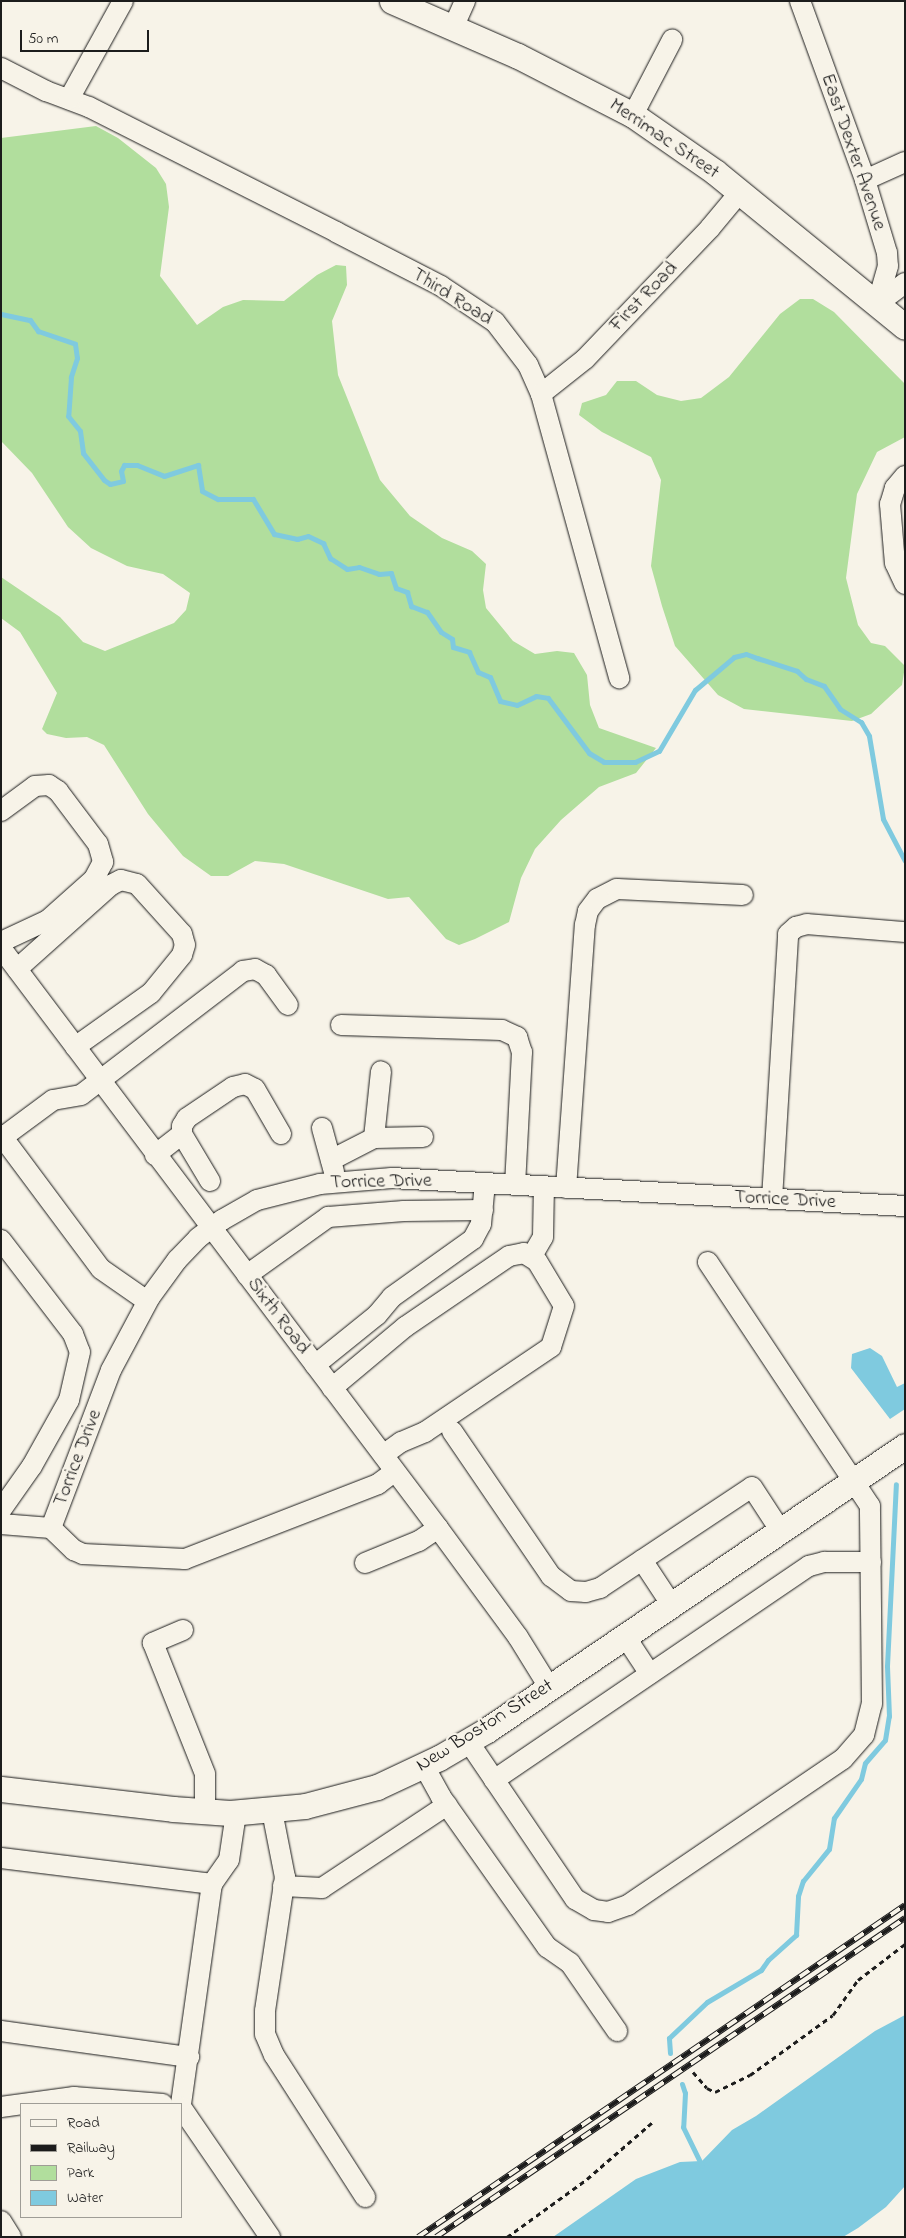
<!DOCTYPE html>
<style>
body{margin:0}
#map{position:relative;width:906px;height:2238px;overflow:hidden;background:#f7f3e8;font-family:"Indie Flower",sans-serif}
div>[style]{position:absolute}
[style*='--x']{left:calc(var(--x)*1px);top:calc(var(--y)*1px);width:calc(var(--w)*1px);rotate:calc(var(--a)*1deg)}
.green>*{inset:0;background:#b1de9d}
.water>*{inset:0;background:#7fcadf}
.stream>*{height:5px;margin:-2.5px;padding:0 2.5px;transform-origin:2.5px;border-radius:2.5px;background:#7fcadf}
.path>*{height:3px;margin-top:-1.5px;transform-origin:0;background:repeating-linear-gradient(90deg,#1c1c1c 0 5px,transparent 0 9px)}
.roads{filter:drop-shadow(0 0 1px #1c1c1c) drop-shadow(0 0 1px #1c1c1c)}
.minor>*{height:20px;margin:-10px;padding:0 10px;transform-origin:10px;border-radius:10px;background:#f7f3e8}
.major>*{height:25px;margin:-12.5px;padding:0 12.5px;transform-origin:12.5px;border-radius:12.5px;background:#f7f3e8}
.rail>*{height:5.5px;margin-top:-2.75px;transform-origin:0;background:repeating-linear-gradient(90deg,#f7f3e8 0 11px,#1c1c1c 0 22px);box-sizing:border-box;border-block:1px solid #1c1c1c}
span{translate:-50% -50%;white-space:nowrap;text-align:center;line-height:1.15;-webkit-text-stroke:4.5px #f7f3e8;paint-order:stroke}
.street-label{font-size:20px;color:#1c1c1c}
.frame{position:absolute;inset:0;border:2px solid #1c1c1c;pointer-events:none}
.legend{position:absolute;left:20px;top:2103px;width:162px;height:115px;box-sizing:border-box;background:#f7f3e8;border:1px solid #9f9d96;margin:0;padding:6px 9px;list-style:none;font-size:15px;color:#1c1c1c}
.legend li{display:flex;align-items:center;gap:10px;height:25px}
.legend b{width:25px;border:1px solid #9f9d96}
.scale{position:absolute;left:20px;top:30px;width:129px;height:22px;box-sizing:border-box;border:2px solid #1c1c1c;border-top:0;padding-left:6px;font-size:15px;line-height:18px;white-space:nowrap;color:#1c1c1c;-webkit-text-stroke:4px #f7f3e8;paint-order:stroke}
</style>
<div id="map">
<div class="green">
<div style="clip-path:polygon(96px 126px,118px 138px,156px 168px,166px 184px,169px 207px,160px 276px,197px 325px,223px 307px,243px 300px,284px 301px,317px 275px,336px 265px,346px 266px,347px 285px,332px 321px,338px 375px,380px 480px,410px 516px,442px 538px,472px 551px,486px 564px,483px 590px,486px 608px,513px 641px,535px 654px,557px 651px,574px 653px,587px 675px,590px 705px,599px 728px,656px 748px,636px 773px,599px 787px,561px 820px,535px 849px,521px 878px,509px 922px,475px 939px,459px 945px,446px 939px,409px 897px,388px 899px,284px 864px,255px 861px,228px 876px,211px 876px,183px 856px,148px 814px,104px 745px,87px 737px,66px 738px,47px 734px,42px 729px,57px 693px,20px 632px,1px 618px,1px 577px,60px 617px,83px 642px,105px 651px,174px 623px,186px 610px,190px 593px,163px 574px,127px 566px,91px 548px,68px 527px,32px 473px,1px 441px,1px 138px)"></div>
<div style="clip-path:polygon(800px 299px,813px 299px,834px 312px,905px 384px,905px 437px,877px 452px,857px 494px,846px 578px,858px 625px,871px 643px,885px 646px,905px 666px,902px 685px,871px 714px,852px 721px,744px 709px,718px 695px,675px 646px,662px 606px,651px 566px,661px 480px,651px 457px,602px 432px,579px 415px,582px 403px,606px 395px,617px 381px,636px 381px,657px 395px,681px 401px,701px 398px,729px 377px,780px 314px)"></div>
</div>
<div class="water">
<div style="clip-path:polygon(870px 1348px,882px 1356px,897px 1387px,905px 1383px,905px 1409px,890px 1419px,851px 1368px,852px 1354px)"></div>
<div style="clip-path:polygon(905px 2015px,905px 2186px,886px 2207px,858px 2228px,843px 2237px,553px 2237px,636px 2179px,680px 2162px,702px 2161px,732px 2130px,756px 2116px,875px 2031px)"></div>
</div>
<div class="stream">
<div style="--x:1;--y:314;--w:30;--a:12"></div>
<div style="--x:30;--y:320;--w:14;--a:54"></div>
<div style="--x:38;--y:331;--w:39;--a:19"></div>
<div style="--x:75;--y:344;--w:14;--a:82"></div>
<div style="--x:77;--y:358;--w:20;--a:108"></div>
<div style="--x:71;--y:377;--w:39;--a:94"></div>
<div style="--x:68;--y:416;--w:19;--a:51"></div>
<div style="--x:80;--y:431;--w:22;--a:82"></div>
<div style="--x:83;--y:453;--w:34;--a:52"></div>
<div style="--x:104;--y:480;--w:7;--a:34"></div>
<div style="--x:110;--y:484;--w:13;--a:-13"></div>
<div style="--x:123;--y:481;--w:10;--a:-101"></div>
<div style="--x:121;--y:471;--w:7;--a:-63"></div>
<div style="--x:124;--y:465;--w:13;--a:0"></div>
<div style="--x:137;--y:465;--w:29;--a:22"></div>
<div style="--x:164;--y:476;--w:36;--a:-18"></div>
<div style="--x:198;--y:465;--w:26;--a:81"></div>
<div style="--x:202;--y:491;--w:18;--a:27"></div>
<div style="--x:218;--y:499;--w:35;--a:0"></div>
<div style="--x:253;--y:499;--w:41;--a:59"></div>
<div style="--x:274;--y:534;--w:24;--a:12"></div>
<div style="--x:297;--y:539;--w:11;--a:-15"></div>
<div style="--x:308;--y:536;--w:17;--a:25"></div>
<div style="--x:323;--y:543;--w:17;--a:65"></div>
<div style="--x:330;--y:558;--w:20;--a:33"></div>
<div style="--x:347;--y:569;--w:12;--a:-9"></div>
<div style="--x:359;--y:567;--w:21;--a:19"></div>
<div style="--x:379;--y:574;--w:12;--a:-5"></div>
<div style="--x:391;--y:573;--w:16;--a:72"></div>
<div style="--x:396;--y:588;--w:12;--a:20"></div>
<div style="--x:407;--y:592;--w:15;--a:74"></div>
<div style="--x:411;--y:606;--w:17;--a:21"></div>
<div style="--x:427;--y:612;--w:24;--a:55"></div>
<div style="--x:441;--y:632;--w:13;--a:32"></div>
<div style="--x:452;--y:639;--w:8;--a:83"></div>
<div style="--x:453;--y:647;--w:17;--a:17"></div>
<div style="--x:469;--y:652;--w:22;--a:66"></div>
<div style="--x:478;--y:672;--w:13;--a:23"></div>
<div style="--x:490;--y:677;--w:26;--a:67"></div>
<div style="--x:500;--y:701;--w:17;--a:13"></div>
<div style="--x:517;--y:705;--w:21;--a:-25"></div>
<div style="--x:536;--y:696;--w:12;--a:9"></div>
<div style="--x:548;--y:698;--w:69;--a:53.3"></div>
<div style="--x:589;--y:753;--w:17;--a:31"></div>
<div style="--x:604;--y:762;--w:31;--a:0"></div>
<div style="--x:635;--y:762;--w:26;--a:-25"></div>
<div style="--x:659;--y:751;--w:71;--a:-59.5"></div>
<div style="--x:695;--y:690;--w:51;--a:-40.2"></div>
<div style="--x:734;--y:657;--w:12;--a:-14"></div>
<div style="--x:746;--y:654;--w:12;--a:20"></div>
<div style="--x:757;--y:658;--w:42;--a:18"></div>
<div style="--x:797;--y:671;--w:12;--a:42"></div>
<div style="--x:806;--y:679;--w:19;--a:21"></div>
<div style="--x:824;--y:686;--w:28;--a:55"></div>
<div style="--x:840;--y:709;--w:25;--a:32"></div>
<div style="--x:861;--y:722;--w:16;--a:60"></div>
<div style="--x:869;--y:736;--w:84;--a:80.4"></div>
<div style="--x:883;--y:819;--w:47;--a:62.4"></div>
<div style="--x:670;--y:2053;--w:15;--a:-94"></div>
<div style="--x:669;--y:2038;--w:52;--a:-43.5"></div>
<div style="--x:707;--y:2002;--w:63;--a:-30.7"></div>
<div style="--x:761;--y:1970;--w:12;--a:-55"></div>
<div style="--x:768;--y:1960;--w:38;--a:-42"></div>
<div style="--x:796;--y:1935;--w:39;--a:-87"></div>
<div style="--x:798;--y:1896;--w:16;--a:-72"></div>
<div style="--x:803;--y:1881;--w:41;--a:-50.9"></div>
<div style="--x:829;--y:1849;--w:31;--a:-81"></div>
<div style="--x:834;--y:1818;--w:47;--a:-55.3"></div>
<div style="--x:861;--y:1779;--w:16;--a:-76"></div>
<div style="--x:865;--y:1763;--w:30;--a:-49"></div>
<div style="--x:885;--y:1740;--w:24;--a:-81"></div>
<div style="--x:889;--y:1716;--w:50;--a:-92.3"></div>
<div style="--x:887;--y:1666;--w:182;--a:-87.2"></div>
<div style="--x:682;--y:2084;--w:9;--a:72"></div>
<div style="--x:685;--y:2093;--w:34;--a:93"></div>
<div style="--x:683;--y:2127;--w:43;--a:64"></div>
</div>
<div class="path">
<div style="--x:693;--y:2072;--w:21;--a:49"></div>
<div style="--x:707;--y:2088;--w:9;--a:27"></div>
<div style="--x:715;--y:2092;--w:39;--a:-26"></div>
<div style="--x:750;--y:2075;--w:102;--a:-35.9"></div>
<div style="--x:833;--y:2015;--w:43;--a:-54.5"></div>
<div style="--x:858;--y:1980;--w:59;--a:-37.5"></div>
<div style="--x:507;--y:2237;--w:99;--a:-35.9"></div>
<div style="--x:587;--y:2179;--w:89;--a:-40.9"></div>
</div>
<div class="roads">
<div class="minor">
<div style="--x:800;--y:1;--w:190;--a:70"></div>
<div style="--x:865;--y:180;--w:76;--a:73.2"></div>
<div style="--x:887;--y:253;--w:13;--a:86"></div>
<div style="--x:888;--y:266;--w:40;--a:106"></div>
<div style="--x:453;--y:28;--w:30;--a:-66"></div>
<div style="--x:1;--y:68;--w:51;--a:27.1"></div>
<div style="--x:46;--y:91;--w:46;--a:20.4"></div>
<div style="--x:89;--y:107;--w:277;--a:26.8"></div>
<div style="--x:336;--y:232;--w:118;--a:27.2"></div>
<div style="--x:441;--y:286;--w:65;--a:33.7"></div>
<div style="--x:495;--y:322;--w:54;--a:52.5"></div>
<div style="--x:528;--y:365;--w:32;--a:66"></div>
<div style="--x:541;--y:394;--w:295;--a:74.6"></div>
<div style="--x:69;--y:99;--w:112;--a:-61.1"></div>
<div style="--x:633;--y:115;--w:85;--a:-62.5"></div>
<div style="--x:865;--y:180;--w:44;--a:-24.2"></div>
<div style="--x:877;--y:304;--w:35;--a:-37"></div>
<div style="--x:541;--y:394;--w:56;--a:-38.5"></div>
<div style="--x:585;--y:359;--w:181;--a:-46.3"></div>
<div style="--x:710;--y:228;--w:47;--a:-50.2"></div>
<div style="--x:905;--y:476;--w:16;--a:130"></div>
<div style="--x:895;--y:488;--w:17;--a:107"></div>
<div style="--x:890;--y:504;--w:59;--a:85.2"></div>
<div style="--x:895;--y:563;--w:23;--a:65"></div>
<div style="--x:1;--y:811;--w:42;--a:-36.3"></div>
<div style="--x:35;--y:786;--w:14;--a:-4"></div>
<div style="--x:49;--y:785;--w:11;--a:34"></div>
<div style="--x:58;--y:791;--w:66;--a:53"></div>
<div style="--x:98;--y:844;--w:19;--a:74"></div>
<div style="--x:103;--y:862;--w:19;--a:118"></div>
<div style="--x:94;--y:879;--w:62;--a:138.3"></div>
<div style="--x:48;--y:920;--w:52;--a:154.9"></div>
<div style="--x:1;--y:948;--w:726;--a:53"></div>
<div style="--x:438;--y:1528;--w:135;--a:53.7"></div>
<div style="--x:518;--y:1637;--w:59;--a:58.2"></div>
<div style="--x:17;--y:969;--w:126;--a:-41.8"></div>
<div style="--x:111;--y:885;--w:11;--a:-27"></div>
<div style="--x:121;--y:880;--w:16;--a:14"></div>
<div style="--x:137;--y:884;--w:67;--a:48"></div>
<div style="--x:182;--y:934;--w:11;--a:75"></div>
<div style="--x:185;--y:945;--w:10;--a:107"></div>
<div style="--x:182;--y:955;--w:49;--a:129.2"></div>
<div style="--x:151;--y:993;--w:93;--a:144.6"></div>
<div style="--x:341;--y:1025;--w:161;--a:1.8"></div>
<div style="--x:502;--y:1030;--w:17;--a:25"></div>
<div style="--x:517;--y:1037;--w:16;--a:72"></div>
<div style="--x:522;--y:1052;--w:133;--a:93"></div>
<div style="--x:322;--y:1128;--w:46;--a:74.7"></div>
<div style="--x:1;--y:1135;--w:167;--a:53.3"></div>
<div style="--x:101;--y:1269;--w:56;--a:34.8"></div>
<div style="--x:3;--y:1137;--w:62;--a:-36.5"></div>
<div style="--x:53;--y:1100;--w:28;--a:-10"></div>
<div style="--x:81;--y:1095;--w:204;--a:-37.4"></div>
<div style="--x:243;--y:971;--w:12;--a:-9"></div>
<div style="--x:255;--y:969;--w:13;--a:29"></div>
<div style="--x:266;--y:975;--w:37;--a:54"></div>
<div style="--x:374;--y:1138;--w:67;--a:-84"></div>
<div style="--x:155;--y:1155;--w:34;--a:-38"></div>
<div style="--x:331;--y:1160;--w:48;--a:-27.1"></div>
<div style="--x:374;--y:1138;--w:49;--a:-1.2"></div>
<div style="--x:210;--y:1181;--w:55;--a:-120.8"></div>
<div style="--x:182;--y:1134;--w:8;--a:-90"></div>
<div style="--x:182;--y:1126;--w:9;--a:-58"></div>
<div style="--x:187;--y:1118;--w:55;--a:-34"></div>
<div style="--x:233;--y:1087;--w:12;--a:-14"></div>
<div style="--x:245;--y:1084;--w:11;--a:27"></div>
<div style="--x:255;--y:1089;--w:52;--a:60"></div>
<div style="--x:566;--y:1188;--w:264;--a:-85.9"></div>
<div style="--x:585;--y:925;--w:14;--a:-78"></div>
<div style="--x:588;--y:911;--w:15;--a:-53"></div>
<div style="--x:597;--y:899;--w:22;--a:-27"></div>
<div style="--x:617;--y:889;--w:126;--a:2.7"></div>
<div style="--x:772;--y:1199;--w:265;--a:-86.5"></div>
<div style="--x:788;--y:934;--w:11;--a:-41"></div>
<div style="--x:796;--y:927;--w:11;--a:-15"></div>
<div style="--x:807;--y:924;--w:98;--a:4.7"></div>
<div style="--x:1;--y:1240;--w:118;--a:52.5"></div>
<div style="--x:73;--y:1334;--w:19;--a:69"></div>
<div style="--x:80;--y:1352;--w:49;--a:102.9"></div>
<div style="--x:69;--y:1400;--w:76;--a:119.3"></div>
<div style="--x:32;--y:1466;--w:54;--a:125.2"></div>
<div style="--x:532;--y:1256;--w:22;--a:-60"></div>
<div style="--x:543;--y:1237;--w:50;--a:-88.9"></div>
<div style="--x:247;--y:1275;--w:100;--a:-35.6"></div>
<div style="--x:328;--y:1217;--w:76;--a:-4.5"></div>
<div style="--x:404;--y:1211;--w:79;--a:-0.7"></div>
<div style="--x:315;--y:1365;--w:80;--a:-38.9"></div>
<div style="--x:377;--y:1315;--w:23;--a:-50"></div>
<div style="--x:392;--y:1297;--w:100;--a:-35.6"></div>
<div style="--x:473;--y:1239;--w:17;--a:-62"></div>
<div style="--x:481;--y:1224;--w:41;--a:-84.4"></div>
<div style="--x:332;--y:1388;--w:95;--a:-39.9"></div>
<div style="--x:405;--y:1327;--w:126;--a:-34.3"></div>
<div style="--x:509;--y:1256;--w:15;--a:-11"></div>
<div style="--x:524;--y:1253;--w:15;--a:32"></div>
<div style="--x:537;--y:1261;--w:52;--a:59"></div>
<div style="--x:564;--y:1306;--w:43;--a:107.6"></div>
<div style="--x:551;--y:1347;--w:152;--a:146"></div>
<div style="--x:425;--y:1432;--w:26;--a:157"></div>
<div style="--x:401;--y:1442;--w:22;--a:144"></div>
<div style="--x:452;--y:1431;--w:176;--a:55.7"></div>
<div style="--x:551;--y:1576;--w:25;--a:37"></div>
<div style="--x:571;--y:1591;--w:15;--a:4"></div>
<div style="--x:586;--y:1592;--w:15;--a:-16"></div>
<div style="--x:600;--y:1588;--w:182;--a:-33.6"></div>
<div style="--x:752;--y:1487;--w:51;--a:56.9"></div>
<div style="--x:1;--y:1524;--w:50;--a:4.6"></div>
<div style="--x:51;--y:1528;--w:32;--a:44"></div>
<div style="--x:74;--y:1550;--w:10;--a:24"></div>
<div style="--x:83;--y:1554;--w:102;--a:2.8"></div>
<div style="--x:185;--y:1559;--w:207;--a:-21.2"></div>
<div style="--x:378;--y:1484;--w:21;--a:-37"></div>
<div style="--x:51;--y:1528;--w:169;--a:-69.2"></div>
<div style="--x:111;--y:1370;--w:83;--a:-61.9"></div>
<div style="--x:150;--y:1297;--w:46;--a:-53.9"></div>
<div style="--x:177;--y:1260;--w:30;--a:-46"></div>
<div style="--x:198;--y:1238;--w:30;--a:-37"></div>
<div style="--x:222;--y:1220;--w:40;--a:-29.7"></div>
<div style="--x:257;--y:1200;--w:65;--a:-14.3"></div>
<div style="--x:320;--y:1184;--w:72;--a:-4.8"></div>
<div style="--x:392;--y:1178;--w:514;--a:3.12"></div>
<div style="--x:642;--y:1560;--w:53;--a:56.6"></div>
<div style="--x:365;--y:1563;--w:58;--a:-22.2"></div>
<div style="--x:419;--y:1541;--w:23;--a:-34"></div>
<div style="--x:183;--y:1630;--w:33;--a:157"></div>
<div style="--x:153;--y:1643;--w:141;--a:68.3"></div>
<div style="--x:205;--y:1774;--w:38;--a:90"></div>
<div style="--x:625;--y:1636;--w:45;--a:56.7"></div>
<div style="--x:468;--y:1741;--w:191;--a:55.9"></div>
<div style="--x:575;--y:1899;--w:22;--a:30"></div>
<div style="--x:594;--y:1910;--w:14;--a:8"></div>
<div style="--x:608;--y:1912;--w:21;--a:-19"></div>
<div style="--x:628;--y:1905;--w:260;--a:-34.2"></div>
<div style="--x:843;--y:1759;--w:32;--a:-49"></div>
<div style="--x:864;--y:1735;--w:32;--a:-76"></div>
<div style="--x:872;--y:1704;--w:198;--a:-90.6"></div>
<div style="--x:870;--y:1506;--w:293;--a:-123.6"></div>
<div style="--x:424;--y:1766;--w:35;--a:61"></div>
<div style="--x:441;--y:1797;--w:184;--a:54.8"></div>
<div style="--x:547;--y:1947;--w:28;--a:35"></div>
<div style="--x:570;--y:1963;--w:83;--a:55.3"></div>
<div style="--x:494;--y:1780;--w:381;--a:-34.2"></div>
<div style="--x:809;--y:1566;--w:16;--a:-15"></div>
<div style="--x:824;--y:1562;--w:47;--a:0"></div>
<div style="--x:272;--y:1811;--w:67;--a:78.9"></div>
<div style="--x:285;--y:1877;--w:135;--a:98.5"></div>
<div style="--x:265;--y:2011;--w:23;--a:90"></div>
<div style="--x:265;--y:2034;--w:23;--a:67"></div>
<div style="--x:274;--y:2055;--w:169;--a:57.3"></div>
<div style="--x:1;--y:1858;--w:213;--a:7"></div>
<div style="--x:283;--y:1886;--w:39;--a:3"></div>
<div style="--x:322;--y:1888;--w:150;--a:-33.6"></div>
<div style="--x:1;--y:2031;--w:190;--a:7.9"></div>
<div style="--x:181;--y:2104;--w:222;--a:-82"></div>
<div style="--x:212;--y:1884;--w:29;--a:-55"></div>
<div style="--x:229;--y:1860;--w:48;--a:-81.5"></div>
<div style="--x:1;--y:2107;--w:74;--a:-7.8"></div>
<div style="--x:74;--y:2097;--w:89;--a:4.5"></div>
<div style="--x:181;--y:2107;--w:158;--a:55.6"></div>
<div style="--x:1;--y:2221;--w:19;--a:58"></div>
</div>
<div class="major">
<div style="--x:392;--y:1;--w:137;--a:23.6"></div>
<div style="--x:518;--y:56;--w:129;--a:27.2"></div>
<div style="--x:633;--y:115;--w:100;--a:34.8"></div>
<div style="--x:715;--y:172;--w:245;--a:39.2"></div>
<div style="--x:1;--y:1789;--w:173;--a:6.6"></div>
<div style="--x:173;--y:1809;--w:57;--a:4"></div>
<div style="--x:230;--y:1813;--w:75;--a:-5.3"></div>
<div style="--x:305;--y:1806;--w:74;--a:-14.8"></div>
<div style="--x:377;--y:1787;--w:68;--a:-25.1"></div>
<div style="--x:439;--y:1758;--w:56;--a:-30.3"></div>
<div style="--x:487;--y:1730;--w:505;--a:-34.19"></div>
</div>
</div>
<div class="rail">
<div style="--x:418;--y:2237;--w:589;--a:-34.28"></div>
<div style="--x:436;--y:2237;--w:567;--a:-34.22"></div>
</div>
<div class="street-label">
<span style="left:664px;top:139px;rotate:34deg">Merrimac Street</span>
<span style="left:853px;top:152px;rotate:71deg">East Dexter Avenue</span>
<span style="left:452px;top:297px;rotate:32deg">Third Road</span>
<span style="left:644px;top:297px;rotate:-46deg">First Road</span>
<span style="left:381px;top:1182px;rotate:-1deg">Torrice Drive</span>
<span style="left:785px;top:1200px;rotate:3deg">Torrice Drive</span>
<span style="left:278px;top:1316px;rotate:53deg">Sixth Road</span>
<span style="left:78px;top:1458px;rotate:-69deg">Torrice Drive</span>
<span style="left:485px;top:1726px;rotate:-32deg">New Boston Street</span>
</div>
<div class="frame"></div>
<ul class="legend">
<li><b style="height:6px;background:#f7f3e8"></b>Road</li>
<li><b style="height:6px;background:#1c1c1c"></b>Railway</li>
<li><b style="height:14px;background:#b1de9d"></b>Park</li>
<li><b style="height:14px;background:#7fcadf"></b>Water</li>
</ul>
<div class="scale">50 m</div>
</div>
